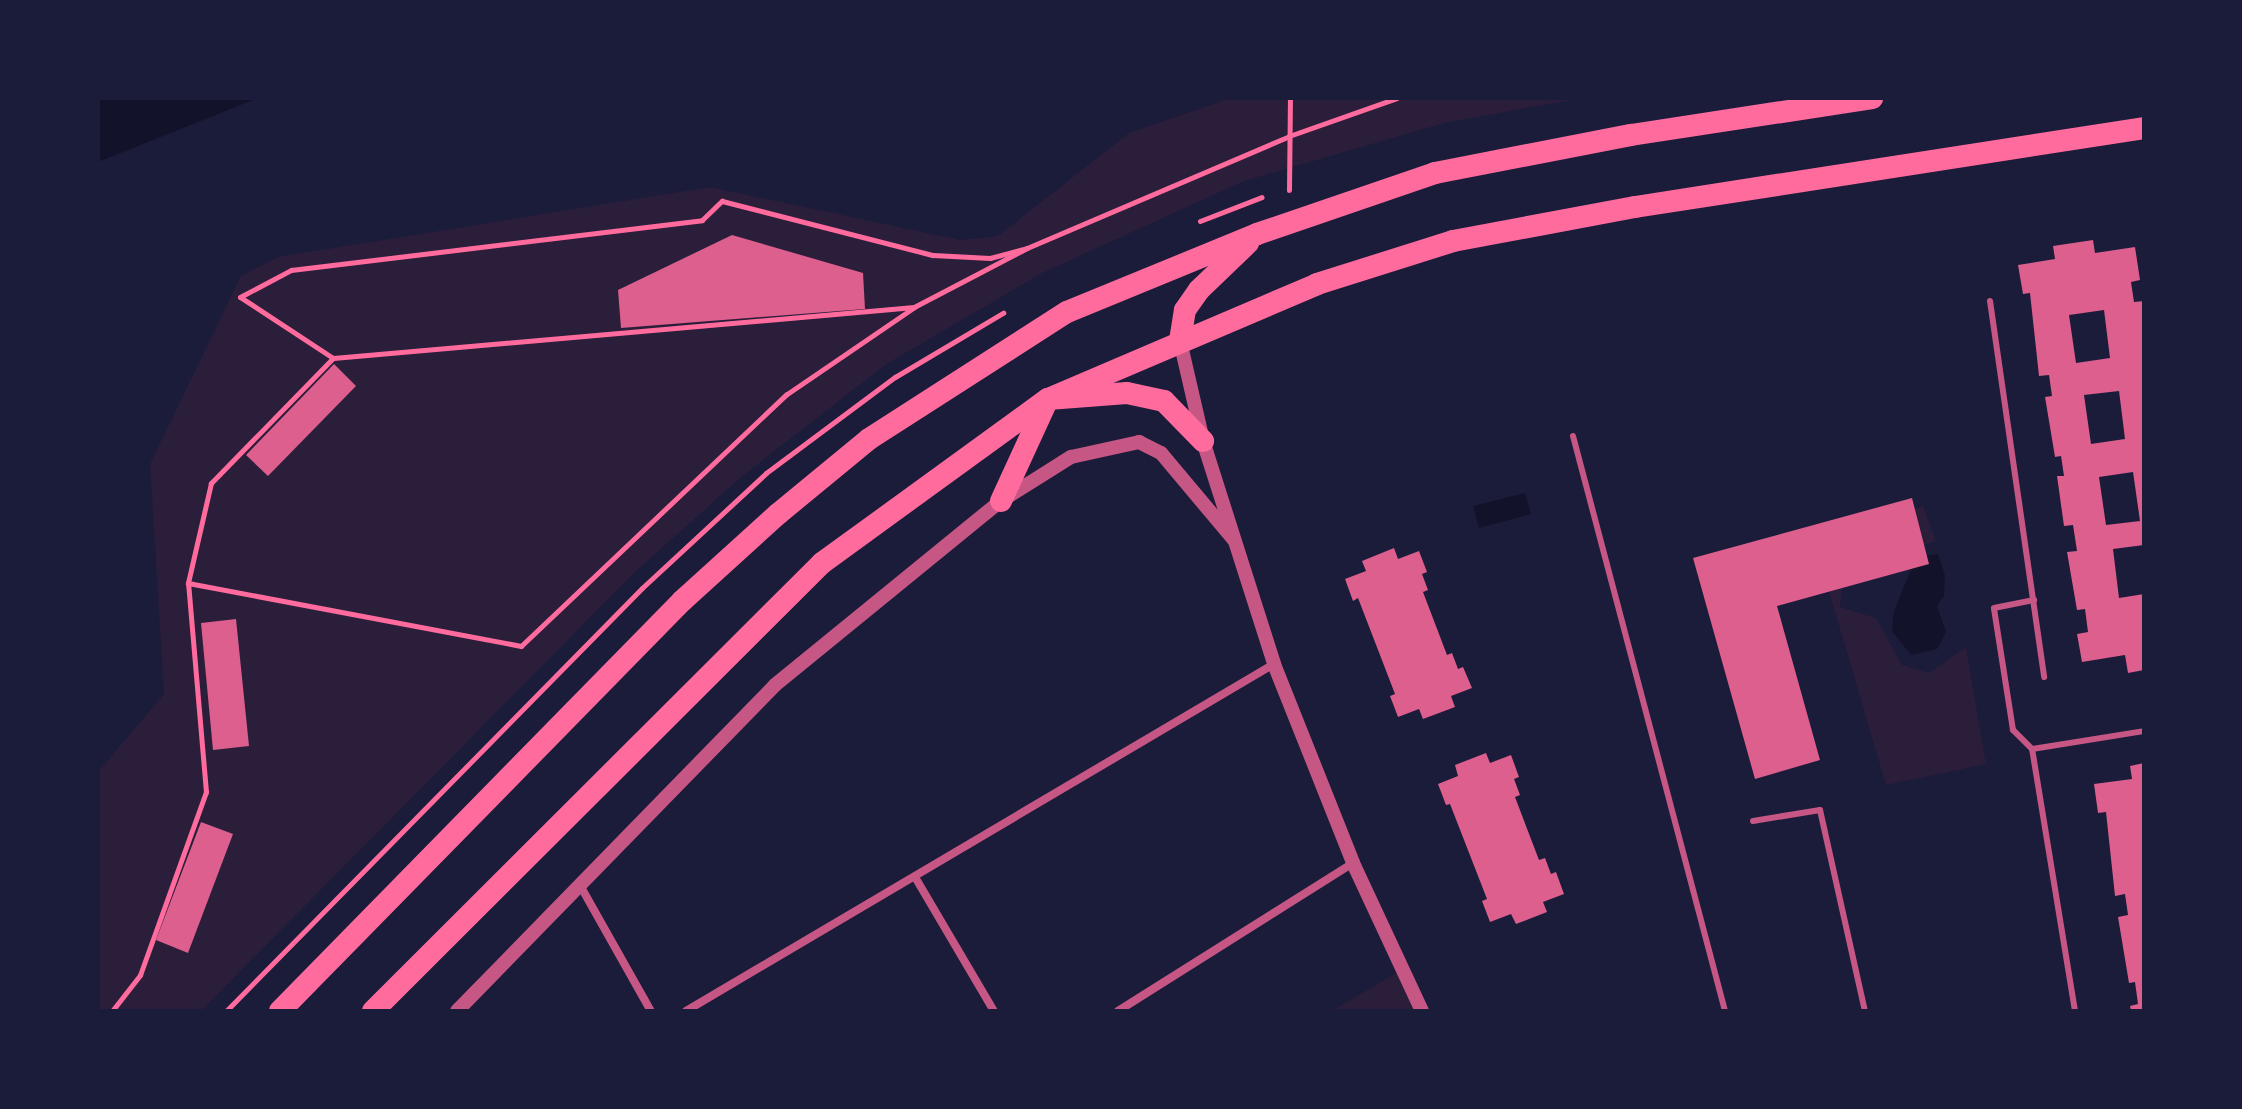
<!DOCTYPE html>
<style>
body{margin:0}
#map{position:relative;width:2242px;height:1109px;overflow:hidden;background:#1b1b3a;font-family:"Titillium Web",sans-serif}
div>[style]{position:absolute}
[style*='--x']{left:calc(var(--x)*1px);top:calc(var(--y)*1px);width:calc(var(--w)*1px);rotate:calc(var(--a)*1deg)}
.green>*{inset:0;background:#2a1e3b}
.water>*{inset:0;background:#12122b}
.building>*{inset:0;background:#dd5f8e}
.path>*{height:5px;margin:-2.5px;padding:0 2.5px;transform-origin:2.5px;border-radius:2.5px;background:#ff6b9d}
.service>*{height:6px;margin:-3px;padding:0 3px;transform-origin:3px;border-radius:3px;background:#c65784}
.minor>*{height:8px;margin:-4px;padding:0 4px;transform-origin:4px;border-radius:4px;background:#c65784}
.tertiary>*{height:14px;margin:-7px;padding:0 7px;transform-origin:7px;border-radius:7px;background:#c65784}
.trunk>*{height:22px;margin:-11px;padding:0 11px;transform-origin:11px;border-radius:11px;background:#ff6b9d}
span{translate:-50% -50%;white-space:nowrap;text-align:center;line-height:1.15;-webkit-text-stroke:7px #1b1b3a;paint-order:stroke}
.frame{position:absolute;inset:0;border:100px solid #1b1b3a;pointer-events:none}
</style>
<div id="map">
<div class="green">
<div style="clip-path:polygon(1231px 98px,1583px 98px,1448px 122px,1244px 181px,1042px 273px,885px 365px,740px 478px,634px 573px,201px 1011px,98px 1011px,98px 772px,164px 694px,150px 464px,241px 276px,278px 257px,710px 187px,960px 240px,998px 236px,1129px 133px)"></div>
<div style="clip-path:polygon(1923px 506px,1936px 541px,1860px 564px,1843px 579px,1840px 607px,1876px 618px,1902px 665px,1929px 673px,1966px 647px,1986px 764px,1886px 785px,1816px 547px)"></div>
<div style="clip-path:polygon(1405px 968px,1422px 1011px,1331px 1011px)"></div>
</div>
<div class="water">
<div style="clip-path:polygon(98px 98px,258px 98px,98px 162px)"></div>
<div style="clip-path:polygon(1525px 493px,1531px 514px,1479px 528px,1473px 506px)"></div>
<div style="clip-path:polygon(1938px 554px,1945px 576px,1944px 596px,1937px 606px,1946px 632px,1937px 649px,1911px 655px,1892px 631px,1894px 611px,1916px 558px)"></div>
</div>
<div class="building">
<div style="clip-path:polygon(732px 235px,863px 273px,865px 309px,621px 328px,618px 290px)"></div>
<div style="clip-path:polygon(evenodd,2093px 240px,2095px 253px,2135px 247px,2140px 280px,2131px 282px,2134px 302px,2144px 301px,2144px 545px,2113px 549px,2119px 598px,2144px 594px,2144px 670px,2128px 673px,2125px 655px,2082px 662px,2077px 634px,2088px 632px,2085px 609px,2077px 610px,2067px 552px,2077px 551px,2073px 525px,2064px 526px,2057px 476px,2064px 476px,2061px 456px,2055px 457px,2045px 397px,2052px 396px,2049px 375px,2039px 376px,2030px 293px,2023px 294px,2018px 265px,2055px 259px,2053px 246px,2093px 240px,2104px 310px,2110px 358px,2076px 363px,2069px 315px,2104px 310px,2093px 240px,2119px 391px,2125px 439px,2091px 444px,2084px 395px,2119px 391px,2093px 240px,2133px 472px,2140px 521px,2106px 525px,2099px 477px,2133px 472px)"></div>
<div style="clip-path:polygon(334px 364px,356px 386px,268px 476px,246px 455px)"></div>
<div style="clip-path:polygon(1912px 498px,1929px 564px,1777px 606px,1820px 760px,1755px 779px,1693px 558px)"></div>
<div style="clip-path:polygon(1394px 548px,1398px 559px,1419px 551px,1427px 572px,1422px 574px,1428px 590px,1423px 592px,1447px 655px,1452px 653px,1458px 669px,1463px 667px,1472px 688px,1451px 696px,1455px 707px,1423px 719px,1419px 709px,1398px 717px,1390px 696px,1395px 694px,1358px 598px,1353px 601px,1345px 579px,1366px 571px,1362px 561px)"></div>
<div style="clip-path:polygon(236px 619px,249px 746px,213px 750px,201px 623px)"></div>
<div style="clip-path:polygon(1486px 753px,1490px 763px,1511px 755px,1519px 777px,1514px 779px,1520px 795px,1515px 797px,1539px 860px,1545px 858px,1551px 874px,1556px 872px,1564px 894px,1543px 902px,1547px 912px,1516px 924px,1511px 914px,1490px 922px,1482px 901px,1487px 899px,1450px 804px,1446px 805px,1438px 784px,1458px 776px,1455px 765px)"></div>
<div style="clip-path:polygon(2144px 763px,2144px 1011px,2131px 1011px,2130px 1006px,2138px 1004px,2135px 982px,2129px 983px,2118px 917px,2128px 915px,2125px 894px,2115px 896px,2106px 812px,2098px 813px,2094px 784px,2132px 779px,2130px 766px)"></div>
<div style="clip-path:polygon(201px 822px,233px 834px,188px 953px,156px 940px)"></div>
</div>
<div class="path">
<div style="--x:1289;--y:190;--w:92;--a:-89.4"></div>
<div style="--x:1200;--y:221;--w:66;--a:-21.2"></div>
<div style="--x:1027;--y:248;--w:127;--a:152.4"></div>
<div style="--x:914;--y:307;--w:583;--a:174.98"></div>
<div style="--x:333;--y:358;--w:111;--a:-146.7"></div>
<div style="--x:240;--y:297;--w:58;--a:-27.9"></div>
<div style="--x:291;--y:270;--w:414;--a:-6.9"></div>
<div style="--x:702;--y:220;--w:28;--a:-44"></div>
<div style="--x:722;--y:201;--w:218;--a:14.4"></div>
<div style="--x:933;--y:255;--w:57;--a:3"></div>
<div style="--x:990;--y:258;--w:38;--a:-15"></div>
<div style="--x:1027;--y:248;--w:285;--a:-23.1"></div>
<div style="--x:1289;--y:136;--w:114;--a:-19.4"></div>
<div style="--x:333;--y:358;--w:175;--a:134.3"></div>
<div style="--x:211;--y:483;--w:103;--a:103"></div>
<div style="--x:188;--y:583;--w:339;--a:10.7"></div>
<div style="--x:521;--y:646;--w:366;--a:-43.5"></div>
<div style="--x:787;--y:394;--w:153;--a:-34.3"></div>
<div style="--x:112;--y:1011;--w:46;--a:-52.1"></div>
<div style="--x:140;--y:975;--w:195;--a:-70.2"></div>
<div style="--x:206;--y:792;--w:210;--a:-94.9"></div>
<div style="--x:226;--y:1011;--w:593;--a:-45.48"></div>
<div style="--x:642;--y:588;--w:169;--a:-42.8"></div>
<div style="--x:766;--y:473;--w:161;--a:-36.7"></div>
<div style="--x:895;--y:377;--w:126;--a:-30.7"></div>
</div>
<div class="service">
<div style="--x:1990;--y:301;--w:380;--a:81.8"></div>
<div style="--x:1573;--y:436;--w:595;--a:75.19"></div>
<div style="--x:2032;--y:749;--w:27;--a:-135"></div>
<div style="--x:2013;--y:730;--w:123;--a:-98.9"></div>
<div style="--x:1994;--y:608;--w:41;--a:-11.3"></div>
<div style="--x:1753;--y:821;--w:68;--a:-9.3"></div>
<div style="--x:1820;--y:810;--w:206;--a:77.4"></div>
<div style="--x:2075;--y:1011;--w:266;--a:-99.3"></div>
<div style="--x:2032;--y:749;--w:113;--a:-9.1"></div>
</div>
<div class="minor">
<div style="--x:915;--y:877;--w:156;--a:59.5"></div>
<div style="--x:581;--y:887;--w:142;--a:60.6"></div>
<div style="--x:686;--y:1011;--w:683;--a:-30.55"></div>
<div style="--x:1118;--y:1011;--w:278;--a:-32.2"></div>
</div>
<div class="tertiary">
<div style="--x:1180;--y:341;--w:103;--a:77"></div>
<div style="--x:1203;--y:441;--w:234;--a:72.3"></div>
<div style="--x:1274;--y:664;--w:214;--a:68.3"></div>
<div style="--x:1353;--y:863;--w:163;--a:65"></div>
<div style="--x:457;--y:1011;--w:455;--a:-45.7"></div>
<div style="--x:775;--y:685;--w:291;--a:-39.2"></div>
<div style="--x:1001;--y:501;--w:83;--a:-32.2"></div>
<div style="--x:1071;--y:457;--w:70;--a:-12.4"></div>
<div style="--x:1139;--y:442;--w:25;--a:27"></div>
<div style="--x:1161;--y:453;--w:114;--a:50"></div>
</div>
<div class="trunk">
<div style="--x:1180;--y:341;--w:31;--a:-81"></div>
<div style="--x:1185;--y:310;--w:24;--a:-55"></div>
<div style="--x:1199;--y:290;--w:68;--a:-43.8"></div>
<div style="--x:1001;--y:501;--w:112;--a:-65.3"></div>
<div style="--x:1048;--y:399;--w:79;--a:-4.3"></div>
<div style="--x:1127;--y:393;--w:38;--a:12"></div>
<div style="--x:1164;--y:401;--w:56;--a:45.7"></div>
<div style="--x:280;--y:1011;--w:574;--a:-45.56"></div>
<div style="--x:682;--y:601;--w:130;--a:-42.2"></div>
<div style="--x:778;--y:514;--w:118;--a:-39.5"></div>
<div style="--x:869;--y:439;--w:235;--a:-32.7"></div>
<div style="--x:1067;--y:312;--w:205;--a:-22.3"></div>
<div style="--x:1257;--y:234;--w:188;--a:-18.9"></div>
<div style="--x:1435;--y:173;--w:200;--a:-11"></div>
<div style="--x:1631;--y:135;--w:244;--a:-8.7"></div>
<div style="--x:373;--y:1011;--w:634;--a:-44.94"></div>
<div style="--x:822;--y:563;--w:279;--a:-36"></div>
<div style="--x:1048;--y:399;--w:293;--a:-23.1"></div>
<div style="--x:1317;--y:284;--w:143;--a:-17.5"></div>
<div style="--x:1453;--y:241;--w:185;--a:-10.6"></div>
<div style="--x:1635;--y:207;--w:515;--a:-8.82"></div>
</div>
<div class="frame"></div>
</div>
